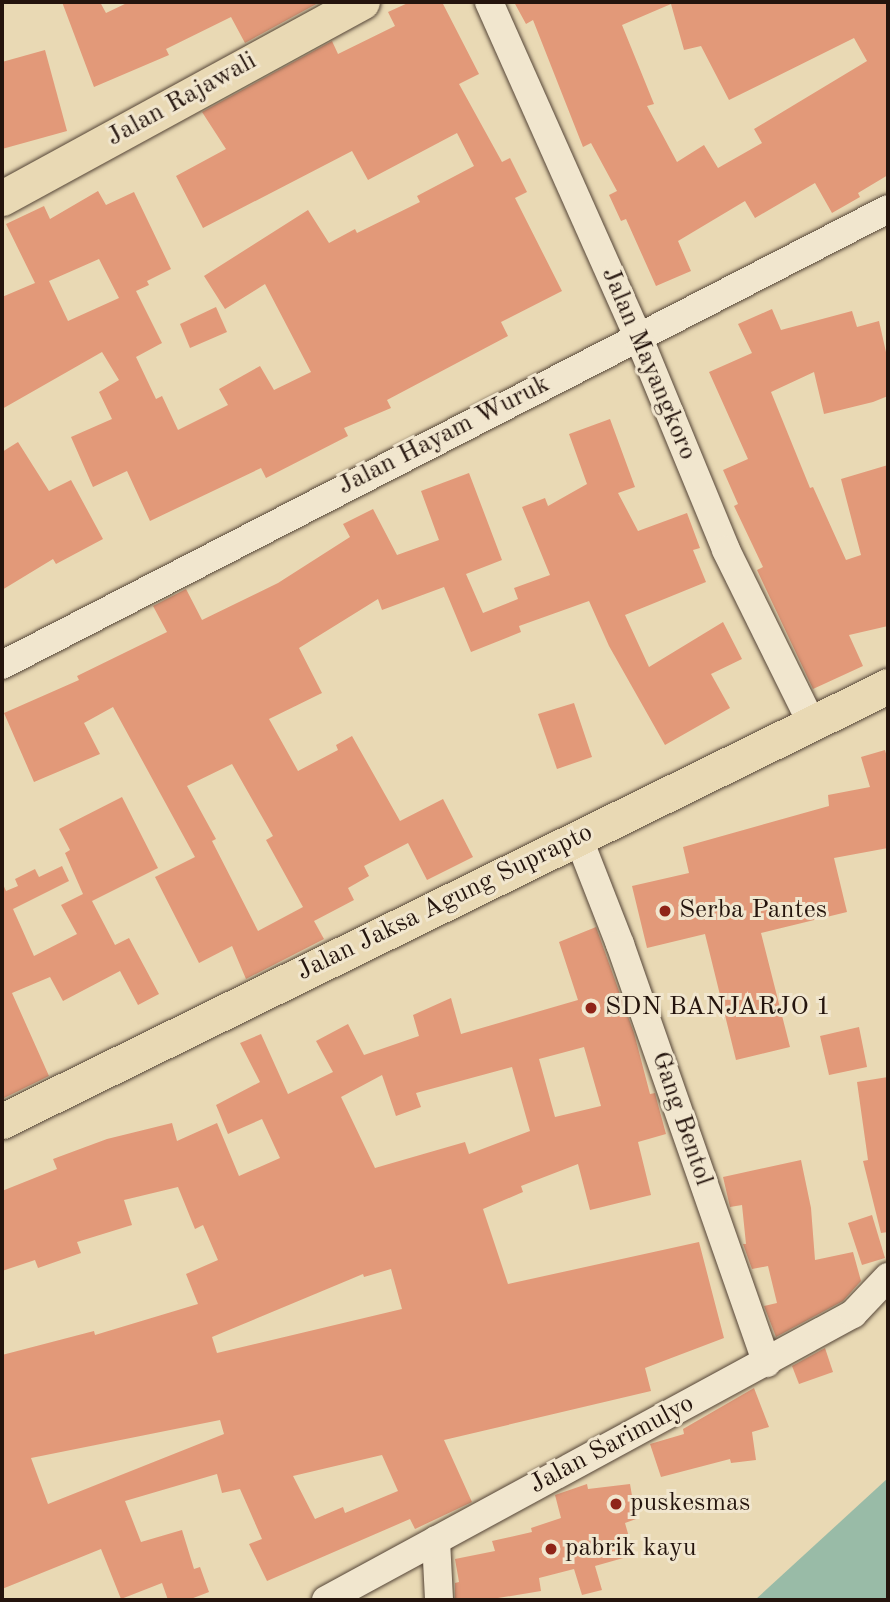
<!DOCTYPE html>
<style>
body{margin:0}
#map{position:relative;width:890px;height:1602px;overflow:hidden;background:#e9d9b4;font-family:"Old Standard TT",serif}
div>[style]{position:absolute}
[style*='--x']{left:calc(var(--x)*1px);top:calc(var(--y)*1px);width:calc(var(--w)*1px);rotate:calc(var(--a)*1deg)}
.water>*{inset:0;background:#99bba7}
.building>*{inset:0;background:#e29979}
.roads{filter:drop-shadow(0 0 2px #554537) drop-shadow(0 0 2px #554537)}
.minor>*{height:28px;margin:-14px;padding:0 14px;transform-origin:14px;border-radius:14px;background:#f1e6ce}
.major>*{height:35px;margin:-17.5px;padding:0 17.5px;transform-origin:17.5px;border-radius:17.5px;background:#e9d9b4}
.dots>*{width:19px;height:19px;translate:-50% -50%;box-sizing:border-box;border:4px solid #f1e6ce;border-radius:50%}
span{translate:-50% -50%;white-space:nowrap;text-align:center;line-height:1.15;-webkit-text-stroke:6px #f1e6ce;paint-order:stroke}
.street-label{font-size:26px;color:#24140d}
.poi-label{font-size:26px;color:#24140d}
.left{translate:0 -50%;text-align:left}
.frame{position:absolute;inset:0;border:4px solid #24140d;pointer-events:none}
</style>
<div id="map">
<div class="water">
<div style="clip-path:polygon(888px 1478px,888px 1600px,755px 1600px)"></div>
</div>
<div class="building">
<div style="clip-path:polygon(62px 2px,100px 2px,106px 13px,129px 2px,320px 2px,245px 43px,231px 17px,166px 49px,169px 55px,94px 87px)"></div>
<div style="clip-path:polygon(evenodd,410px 2px,442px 2px,479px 74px,459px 84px,502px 162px,510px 158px,527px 192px,515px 198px,562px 291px,501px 322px,508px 336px,387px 400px,391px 408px,344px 428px,348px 436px,266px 478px,261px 468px,150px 521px,127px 471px,93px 487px,71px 437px,112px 419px,99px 392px,119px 380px,102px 352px,2px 409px,2px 297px,35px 283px,6px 224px,44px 206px,50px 219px,98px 191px,106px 205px,134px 192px,171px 269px,147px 281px,149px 285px,136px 291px,162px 343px,136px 357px,156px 399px,162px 396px,178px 430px,228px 405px,219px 389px,260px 366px,274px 390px,311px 372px,265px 284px,225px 309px,204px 276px,308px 210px,329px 243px,355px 229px,357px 233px,420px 202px,417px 196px,474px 166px,457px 133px,368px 180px,352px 151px,203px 228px,176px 176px,226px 149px,202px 112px,332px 41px,338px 54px,395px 26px,388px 12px,410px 2px,99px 259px,119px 298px,68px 321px,49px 281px,99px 259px)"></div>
<div style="clip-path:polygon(evenodd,514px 2px,888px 2px,888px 175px,858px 193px,860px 197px,832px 213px,815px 183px,755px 218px,745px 201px,678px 241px,691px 271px,656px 286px,626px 219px,621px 221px,609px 195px,617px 191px,591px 143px,583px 147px,533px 20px,526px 24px,514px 2px,671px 4px,684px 50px,701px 46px,729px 100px,854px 38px,867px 61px,754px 129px,762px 143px,718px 168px,704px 145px,677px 162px,647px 106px,654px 104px,622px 25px,671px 4px)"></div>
<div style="clip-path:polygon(45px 50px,67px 131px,2px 149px,2px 62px)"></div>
<div style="clip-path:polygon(216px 307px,227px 332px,190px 348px,180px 324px)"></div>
<div style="clip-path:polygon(772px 309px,781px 330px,852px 311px,857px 327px,879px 321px,888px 361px,888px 396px,873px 402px,824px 414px,814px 372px,771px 392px,810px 488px,813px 487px,846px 560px,861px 555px,841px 479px,888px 465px,888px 626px,849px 635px,863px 666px,813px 689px,757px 570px,763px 567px,734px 506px,738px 504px,723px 470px,748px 459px,709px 372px,752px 353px,738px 324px)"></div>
<div style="clip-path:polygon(evenodd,610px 419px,635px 487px,618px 493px,638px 531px,687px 513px,700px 548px,693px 550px,706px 582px,625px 615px,649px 667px,723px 622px,742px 659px,711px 674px,730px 708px,665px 745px,609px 646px,589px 601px,519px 626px,521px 632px,471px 652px,444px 587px,382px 610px,378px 599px,299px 648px,322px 693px,269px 719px,298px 771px,338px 750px,336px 745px,352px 736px,400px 821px,443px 799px,473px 857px,427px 880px,408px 843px,364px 866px,369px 876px,348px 888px,354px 900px,314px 921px,324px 939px,246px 979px,232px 946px,199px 963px,155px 877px,195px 857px,113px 707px,84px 723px,100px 754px,34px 782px,4px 713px,79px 680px,77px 676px,167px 632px,153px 606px,186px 589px,202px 620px,278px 583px,350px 537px,343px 524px,373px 509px,397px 555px,439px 540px,421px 491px,469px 473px,502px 560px,466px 574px,483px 613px,518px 599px,514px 588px,550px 575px,522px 507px,545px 498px,548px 506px,587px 484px,569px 434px,610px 419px,232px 764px,273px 836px,266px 840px,303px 907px,258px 931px,212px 841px,216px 839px,187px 786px,232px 764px)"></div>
<div style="clip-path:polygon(18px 442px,49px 491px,71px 480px,103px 539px,56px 564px,53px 559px,2px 590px,2px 452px)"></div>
<div style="clip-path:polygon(574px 703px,592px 757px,557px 769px,538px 714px)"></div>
<div style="clip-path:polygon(885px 750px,888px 761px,888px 848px,834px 858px,847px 912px,761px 933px,790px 1047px,736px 1060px,705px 934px,647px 948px,632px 886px,689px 873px,683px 847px,829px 806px,828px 795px,870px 787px,861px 757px)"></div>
<div style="clip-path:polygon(122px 797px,158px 868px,92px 901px,115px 945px,129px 938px,159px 994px,138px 1005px,120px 971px,63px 1001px,50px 977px,12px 993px,49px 1076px,2px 1099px,2px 882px,6px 891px,18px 886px,15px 879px,35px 869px,39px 877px,62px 866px,69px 881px,13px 909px,34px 956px,77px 934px,61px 905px,83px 894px,65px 853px,70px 850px,59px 829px)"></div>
<div style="clip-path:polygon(evenodd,596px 927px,634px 1033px,650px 1094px,655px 1093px,657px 1101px,666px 1134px,638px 1142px,651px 1195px,590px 1210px,578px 1164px,521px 1186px,523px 1192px,483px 1209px,508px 1284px,699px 1242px,724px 1338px,645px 1368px,651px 1391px,444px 1440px,472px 1502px,415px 1529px,410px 1519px,267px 1581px,249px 1544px,262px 1539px,240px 1489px,222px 1493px,217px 1474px,125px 1501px,141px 1542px,182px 1530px,194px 1569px,200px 1567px,209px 1592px,188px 1600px,168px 1600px,162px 1583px,121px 1599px,101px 1549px,2px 1589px,2px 1355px,94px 1331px,95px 1335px,198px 1304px,186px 1274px,218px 1260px,203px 1225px,195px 1229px,178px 1187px,124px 1200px,132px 1225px,77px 1242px,81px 1253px,38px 1268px,35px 1260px,2px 1271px,2px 1191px,57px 1169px,53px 1159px,107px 1139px,172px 1123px,177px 1141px,217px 1123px,239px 1176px,280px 1158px,262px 1119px,228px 1134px,216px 1105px,260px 1082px,240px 1043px,261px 1034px,288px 1094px,333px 1072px,316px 1041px,348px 1024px,364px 1055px,419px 1036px,413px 1015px,451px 998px,461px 1034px,578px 1000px,559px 942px,596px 927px,584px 1047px,601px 1106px,555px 1117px,539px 1059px,584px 1047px,596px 927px,512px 1067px,530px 1131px,469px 1154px,465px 1142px,375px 1168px,341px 1097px,382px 1075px,396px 1116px,421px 1107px,416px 1093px,512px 1067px,596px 927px,391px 1269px,402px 1309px,217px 1353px,212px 1337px,363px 1274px,364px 1277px,391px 1269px,596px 927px,220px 1420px,224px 1434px,48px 1504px,31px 1458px,220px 1420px,596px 927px,382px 1455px,398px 1491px,345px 1513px,343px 1507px,315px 1519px,293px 1476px,382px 1455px)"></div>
<div style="clip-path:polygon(859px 1027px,867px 1067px,829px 1075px,820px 1036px)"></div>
<div style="clip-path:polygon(888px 1077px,888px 1232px,881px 1233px,863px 1161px,868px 1160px,857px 1082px)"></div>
<div style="clip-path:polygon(801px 1160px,811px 1208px,815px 1260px,853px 1252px,861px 1281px,843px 1301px,776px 1337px,764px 1306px,777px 1303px,768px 1266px,752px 1269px,743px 1244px,746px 1244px,742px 1205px,730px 1207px,723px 1177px)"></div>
<div style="clip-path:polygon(872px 1215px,885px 1258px,862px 1265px,848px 1223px)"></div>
<div style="clip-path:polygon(825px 1348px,833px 1372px,799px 1384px,792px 1366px)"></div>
<div style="clip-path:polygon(754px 1388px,769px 1427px,752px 1432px,756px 1460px,731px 1463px,730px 1459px,661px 1477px,650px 1444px,684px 1434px,683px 1429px)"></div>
<div style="clip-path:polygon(587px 1484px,588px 1489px,630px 1484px,636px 1519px,625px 1523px,634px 1555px,595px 1566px,602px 1590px,582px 1595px,574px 1569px,539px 1578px,541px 1591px,486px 1600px,455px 1600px,455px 1583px,459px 1582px,455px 1559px,495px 1551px,492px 1541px,532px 1532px,531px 1528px,561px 1518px,555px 1495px)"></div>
</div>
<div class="roads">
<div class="minor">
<div style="--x:489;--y:2;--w:366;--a:66"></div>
<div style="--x:638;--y:336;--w:231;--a:67.6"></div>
<div style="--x:726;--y:550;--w:194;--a:63.7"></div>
<div style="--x:2;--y:665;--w:996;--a:-27.23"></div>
<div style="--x:578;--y:837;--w:115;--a:68.6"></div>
<div style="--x:620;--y:944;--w:444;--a:70.7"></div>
<div style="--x:436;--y:1540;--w:60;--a:87.1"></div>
<div style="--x:326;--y:1600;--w:600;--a:-28.49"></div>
<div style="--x:853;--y:1314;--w:51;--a:-46.6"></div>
</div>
<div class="major">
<div style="--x:2;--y:198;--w:410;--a:-28.6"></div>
<div style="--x:2;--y:1121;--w:987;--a:-26.15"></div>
</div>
</div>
<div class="dots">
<div style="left:665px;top:911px;background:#8f2418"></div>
<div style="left:591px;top:1008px;background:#8f2418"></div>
<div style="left:616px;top:1504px;background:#8f2418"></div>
<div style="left:551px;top:1549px;background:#8f2418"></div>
</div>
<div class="street-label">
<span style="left:182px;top:100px;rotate:-29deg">Jalan Rajawali</span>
<span style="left:648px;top:364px;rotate:67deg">Jalan Mayangkoro</span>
<span style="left:444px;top:436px;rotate:-27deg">Jalan Hayam Wuruk</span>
<span style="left:445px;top:903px;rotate:-26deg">Jalan Jaksa Agung Suprapto</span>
<span style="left:681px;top:1119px;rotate:71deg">Gang Bentol</span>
<span style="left:612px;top:1445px;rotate:-28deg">Jalan Sarimulyo</span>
</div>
<div class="poi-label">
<span class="left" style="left:679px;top:911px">Serba Pantes</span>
<span class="left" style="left:605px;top:1008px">SDN BANJARJO 1</span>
<span class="left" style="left:630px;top:1504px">puskesmas</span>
<span class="left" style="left:565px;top:1549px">pabrik kayu</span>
</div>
<div class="frame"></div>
</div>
